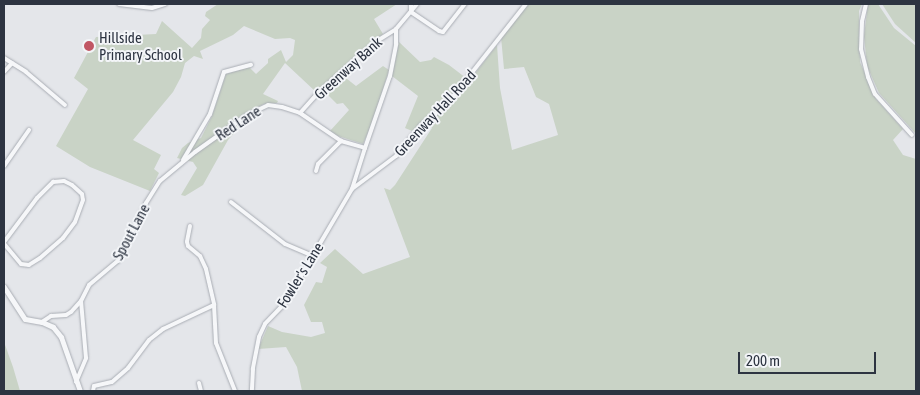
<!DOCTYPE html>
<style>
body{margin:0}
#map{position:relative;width:920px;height:395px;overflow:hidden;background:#e4e6ea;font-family:"Asap Condensed",sans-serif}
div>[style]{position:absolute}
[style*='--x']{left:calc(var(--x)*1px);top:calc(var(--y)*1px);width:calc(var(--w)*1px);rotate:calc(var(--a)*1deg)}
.green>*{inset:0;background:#c9d3c6}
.roads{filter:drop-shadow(0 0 1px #a9adb4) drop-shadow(0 0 1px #a9adb4)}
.minor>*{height:4px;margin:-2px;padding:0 2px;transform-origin:2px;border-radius:2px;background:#f6f7f9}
.tertiary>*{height:5px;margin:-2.5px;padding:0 2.5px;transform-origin:2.5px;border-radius:2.5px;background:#f6f7f9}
.dots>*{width:14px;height:14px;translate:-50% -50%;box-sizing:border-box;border:2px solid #f3f5f8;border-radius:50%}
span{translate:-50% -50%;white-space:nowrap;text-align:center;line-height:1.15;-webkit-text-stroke:4px #f3f5f8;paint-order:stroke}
.poi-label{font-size:15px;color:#2d3441}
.left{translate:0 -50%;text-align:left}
.street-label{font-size:15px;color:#2d3441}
.frame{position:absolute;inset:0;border:5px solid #2d3441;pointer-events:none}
.scale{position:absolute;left:738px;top:352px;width:138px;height:22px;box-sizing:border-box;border:2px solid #2d3441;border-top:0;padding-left:6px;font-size:15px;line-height:18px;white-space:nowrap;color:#2d3441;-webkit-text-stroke:4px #f3f5f8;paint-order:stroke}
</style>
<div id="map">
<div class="green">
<div style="clip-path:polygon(218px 4px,397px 4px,374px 19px,383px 34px,361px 50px,316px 92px,285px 63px,263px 94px,278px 101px,277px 103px,264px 104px,250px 111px,251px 115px,228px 140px,203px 185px,185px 196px,181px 195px,197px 168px,193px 162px,177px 158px,182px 148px,188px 143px,201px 138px,212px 116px,226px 74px,249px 67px,256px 74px,268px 63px,268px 59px,281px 50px,286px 62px,293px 55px,295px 40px,290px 38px,275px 39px,244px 26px,233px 35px,200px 51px,203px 59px,194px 56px,185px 63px,181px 77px,173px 92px,133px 140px,161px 155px,154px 169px,159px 173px,150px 191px,90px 167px,56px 146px,88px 89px,74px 78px,96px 37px,156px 34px,162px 21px,192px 48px,201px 38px,202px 29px,210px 20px,205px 16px,206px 12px)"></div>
<div style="clip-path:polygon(528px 4px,862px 4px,859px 11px,860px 62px,876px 99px,903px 129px,893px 140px,903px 155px,916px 159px,916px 391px,302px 391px,297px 367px,286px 347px,258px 349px,268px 326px,282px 332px,311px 337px,325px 333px,322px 322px,311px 322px,304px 305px,316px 282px,322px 283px,327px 267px,320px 263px,335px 249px,363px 274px,410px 257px,384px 188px,390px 190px,395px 185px,432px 128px,428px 123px,456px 98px,497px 45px,500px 88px,512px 150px,558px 135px,549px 104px,536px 97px,524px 67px,504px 69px,501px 37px)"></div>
<div style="clip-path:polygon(868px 4px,878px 4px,894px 28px,916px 46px,916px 134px,879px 93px,867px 66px,864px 36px)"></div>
<div style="clip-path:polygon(882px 4px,916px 4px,916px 43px,895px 24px)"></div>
<div style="clip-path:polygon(399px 42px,420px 62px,431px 60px,434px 57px,449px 65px,466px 78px,448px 99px,412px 131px,405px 128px,418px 96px,392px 76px)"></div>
<div style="clip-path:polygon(383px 66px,389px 70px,373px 121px,363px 144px,338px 136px,330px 131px,349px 110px,343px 103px,337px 104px,325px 92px,342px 75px,356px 86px)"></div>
<div style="clip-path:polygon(4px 342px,13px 367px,20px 391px,4px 391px)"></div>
</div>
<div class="roads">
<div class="minor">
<div style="--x:119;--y:4;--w:33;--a:7"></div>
<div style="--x:152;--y:8;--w:14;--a:-17"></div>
<div style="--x:411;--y:4;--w:8;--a:90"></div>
<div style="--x:411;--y:12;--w:34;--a:34"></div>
<div style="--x:439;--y:31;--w:4;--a:14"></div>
<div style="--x:443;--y:32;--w:36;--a:-52"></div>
<div style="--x:866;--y:4;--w:18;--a:103"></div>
<div style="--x:862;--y:22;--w:27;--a:92"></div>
<div style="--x:861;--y:49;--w:29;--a:76"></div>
<div style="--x:868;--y:77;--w:18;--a:68"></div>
<div style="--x:875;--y:94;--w:55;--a:47.9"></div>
<div style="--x:4;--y:58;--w:26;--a:32"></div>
<div style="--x:26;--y:72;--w:51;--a:40.2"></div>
<div style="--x:4;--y:72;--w:12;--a:-48"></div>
<div style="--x:300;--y:113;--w:27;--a:-48"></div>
<div style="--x:318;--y:93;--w:48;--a:-41.6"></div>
<div style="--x:354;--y:61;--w:30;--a:-41"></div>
<div style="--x:377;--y:41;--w:22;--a:-32"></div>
<div style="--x:396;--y:29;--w:33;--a:-50"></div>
<div style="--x:365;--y:148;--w:76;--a:-70.9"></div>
<div style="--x:390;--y:76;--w:33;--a:-79"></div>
<div style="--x:396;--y:44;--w:15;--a:-90"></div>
<div style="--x:183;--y:160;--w:53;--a:-59.6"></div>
<div style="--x:210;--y:114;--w:44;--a:-71.6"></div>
<div style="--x:224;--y:72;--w:28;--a:-15"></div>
<div style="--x:4;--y:166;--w:44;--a:-55.2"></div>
<div style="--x:316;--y:171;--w:7;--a:-74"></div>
<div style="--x:318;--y:164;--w:33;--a:-45"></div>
<div style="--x:352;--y:189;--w:55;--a:-36.9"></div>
<div style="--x:396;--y:156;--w:38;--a:-51"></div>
<div style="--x:420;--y:126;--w:36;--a:-39"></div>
<div style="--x:448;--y:103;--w:126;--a:-51.8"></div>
<div style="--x:231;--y:202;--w:68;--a:37.9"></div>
<div style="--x:285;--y:244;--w:30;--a:23"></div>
<div style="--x:190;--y:226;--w:16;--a:101"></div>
<div style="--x:187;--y:242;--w:4;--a:76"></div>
<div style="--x:188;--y:246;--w:16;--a:40"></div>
<div style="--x:200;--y:256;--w:14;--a:65"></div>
<div style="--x:206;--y:269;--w:37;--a:77"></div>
<div style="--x:214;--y:305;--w:38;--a:87"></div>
<div style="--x:216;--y:343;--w:52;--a:68.4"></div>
<div style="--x:4;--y:242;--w:55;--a:-53.1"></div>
<div style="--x:37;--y:198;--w:23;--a:-45"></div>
<div style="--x:53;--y:182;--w:11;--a:-5"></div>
<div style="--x:64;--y:181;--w:9;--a:27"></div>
<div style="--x:72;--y:185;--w:13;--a:42"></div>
<div style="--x:82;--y:194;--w:6;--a:81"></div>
<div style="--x:83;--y:200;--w:23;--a:110"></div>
<div style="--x:75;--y:222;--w:20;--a:127"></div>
<div style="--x:63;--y:238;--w:30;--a:139"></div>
<div style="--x:40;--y:258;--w:13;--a:148"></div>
<div style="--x:29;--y:265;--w:8;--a:-173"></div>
<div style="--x:21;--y:264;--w:26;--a:-130"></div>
<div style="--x:42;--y:322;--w:11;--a:-34"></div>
<div style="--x:51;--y:316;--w:15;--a:-4"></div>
<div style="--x:66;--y:315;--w:6;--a:-31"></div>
<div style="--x:71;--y:312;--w:15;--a:-48"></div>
<div style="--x:81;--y:301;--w:18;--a:-63"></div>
<div style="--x:89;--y:285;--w:38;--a:-40"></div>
<div style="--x:118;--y:261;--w:64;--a:-64.2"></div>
<div style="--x:146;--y:203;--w:26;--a:-58"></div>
<div style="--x:160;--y:181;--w:45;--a:-39.6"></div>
<div style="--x:195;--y:152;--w:64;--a:-35.4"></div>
<div style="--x:247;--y:115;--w:23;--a:-25"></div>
<div style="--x:268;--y:105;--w:14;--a:8"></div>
<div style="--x:282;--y:107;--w:19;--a:18"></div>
<div style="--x:300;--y:113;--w:50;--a:34.3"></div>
<div style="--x:341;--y:141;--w:25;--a:16"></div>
<div style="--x:365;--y:148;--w:43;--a:107.6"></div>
<div style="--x:352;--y:189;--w:132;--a:120.4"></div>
<div style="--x:285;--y:303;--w:29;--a:134"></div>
<div style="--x:265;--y:324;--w:14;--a:115"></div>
<div style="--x:259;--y:337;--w:33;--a:101"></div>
<div style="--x:253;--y:369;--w:22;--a:93"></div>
<div style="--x:76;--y:382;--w:26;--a:-67"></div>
<div style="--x:86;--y:358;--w:57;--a:-95"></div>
<div style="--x:199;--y:383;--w:8;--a:76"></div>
<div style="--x:93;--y:391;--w:5;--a:-79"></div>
<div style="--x:94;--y:386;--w:18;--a:-13"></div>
<div style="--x:112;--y:382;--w:21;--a:-41"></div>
<div style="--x:128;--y:368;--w:35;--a:-53"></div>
<div style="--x:149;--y:340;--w:18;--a:-38"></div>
<div style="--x:163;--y:329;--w:56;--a:-25.2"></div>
</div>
<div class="tertiary">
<div style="--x:4;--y:287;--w:38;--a:57"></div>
<div style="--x:25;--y:319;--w:17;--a:10"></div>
<div style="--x:42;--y:322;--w:12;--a:24"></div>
<div style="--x:53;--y:327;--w:13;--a:51"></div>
<div style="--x:61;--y:337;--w:57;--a:70.6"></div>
</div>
</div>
<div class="dots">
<div style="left:89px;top:46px;background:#c15764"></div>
</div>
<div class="poi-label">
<span class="left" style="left:99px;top:46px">Hillside<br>Primary School</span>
</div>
<div class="street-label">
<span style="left:348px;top:68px;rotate:-42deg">Greenway Bank</span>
<span style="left:435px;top:113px;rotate:-47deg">Greenway Hall Road</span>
<span style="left:238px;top:123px;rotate:-33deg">Red Lane</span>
<span style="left:131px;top:232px;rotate:-62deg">Spout Lane</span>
<span style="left:300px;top:275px;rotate:-58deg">Fowler's Lane</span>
</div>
<div class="frame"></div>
<div class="scale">200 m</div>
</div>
